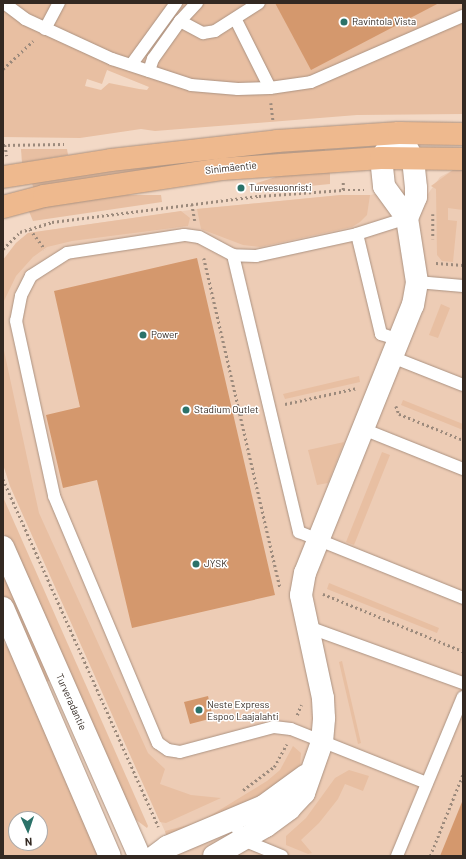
<!DOCTYPE html>
<meta charset="utf-8">
<style>
body{margin:0}
#map{position:relative;width:466px;height:859px;overflow:hidden;background:#f3d9c6;font-family:Barlow,sans-serif}
div>[style]{position:absolute}
[style*='--x']{left:calc(var(--x)*1px);top:calc(var(--y)*1px);width:calc(var(--w)*1px);rotate:calc(var(--a)*1deg)}
.built>*{inset:0;background:#edccb5}
.green>*{inset:0;background:#e8bfa2}
.building>*{inset:0;background:#d4986d}
.path>*{height:2.5px;margin-top:-1.25px;transform-origin:0;background:repeating-linear-gradient(90deg,#9c8a7c 0 2px,transparent 0 5px)}
.roads{filter:drop-shadow(0 0 1px #ab9281) drop-shadow(0 0 1px #ab9281)}
.service>*{height:12px;margin:-6px;padding:0 6px;transform-origin:6px;border-radius:6px;background:#fff}
.minor>*{height:22px;margin:-11px;padding:0 11px;transform-origin:11px;border-radius:11px;background:#fff}
.secondary>*{height:22px;margin:-11px;padding:0 11px;transform-origin:11px;border-radius:11px;background:#fff}
.primary>*{height:22px;margin:-11px;padding:0 11px;transform-origin:11px;border-radius:11px;background:#eeb98e}
.dots>*{width:11px;height:11px;translate:-50% -50%;box-sizing:border-box;border:2px solid #fff;border-radius:50%}
span{translate:-50% -50%;white-space:nowrap;text-align:center;line-height:1.15;-webkit-text-stroke:3px #fff;paint-order:stroke}
.poi-label{font-size:10px;color:#332922}
.left{translate:0 -50%;text-align:left}
.street-label{font-size:10px;color:#332922}
.frame{position:absolute;inset:0;border:4px solid #332922;pointer-events:none}
.north{position:absolute;left:8px;top:811px;width:40px;height:40px;box-sizing:border-box;background:#fff;border:1px solid #ada9a7;border-radius:50%;rotate:177deg;font-size:11px;font-weight:700;line-height:16px;text-align:center;color:#332922}
.north::after{content:'';display:block;margin:auto;width:14px;height:18px;background:#2b7269;clip-path:polygon(50% 0,100% 100%,50% 72%,0 100%)}
</style>
<div id="map">
<div class="built">
<div style="clip-path:polygon(463px 169px,463px 856px,176px 856px,10px 486px,3px 464px,3px 260px,16px 243px,28px 233px,197px 209px,341px 195px,370px 195px,401px 189px,425px 198px,440px 177px,453px 170px)"></div>
</div>
<div class="green">
<div style="clip-path:polygon(evenodd,3px 3px,463px 3px,463px 114px,357px 115px,155px 131px,141px 129px,80px 138px,3px 137px,3px 3px,107px 70px,149px 87px,147px 90px,139px 89px,109px 83px,101px 90px,85px 86px,87px 79px,102px 84px,107px 70px)"></div>
<div style="clip-path:polygon(325px 145px,325px 153px,34px 190px,32px 183px,172px 160px)"></div>
<div style="clip-path:polygon(21px 149px,67px 149px,68px 155px,22px 163px)"></div>
<div style="clip-path:polygon(330px 167px,330px 184px,258px 191px,257px 183px,301px 169px)"></div>
<div style="clip-path:polygon(463px 169px,463px 210px,448px 208px,448px 220px,457px 221px,453px 262px,442px 261px,437px 255px,436px 189px,431px 186px,453px 170px)"></div>
<div style="clip-path:polygon(110px 195px,161px 195px,162px 202px,33px 221px,28px 209px)"></div>
<div style="clip-path:polygon(341px 195px,370px 195px,367px 215px,360px 222px,352px 227px,260px 247px,243px 245px,201px 229px,197px 209px)"></div>
<div style="clip-path:polygon(181px 211px,190px 218px,188px 226px,72px 241px,47px 247px,33px 257px,16px 276px,3px 303px,3px 260px,16px 243px,28px 233px)"></div>
<div style="clip-path:polygon(441px 304px,450px 308px,438px 338px,429px 335px)"></div>
<div style="clip-path:polygon(3px 346px,39px 513px,148px 753px,165px 769px,160px 784px,191px 795px,221px 798px,166px 823px,160px 822px,10px 486px,3px 464px)"></div>
<div style="clip-path:polygon(359px 376px,360px 382px,285px 399px,283px 394px)"></div>
<div style="clip-path:polygon(403px 400px,463px 424px,463px 430px,401px 405px)"></div>
<div style="clip-path:polygon(344px 442px,328px 483px,317px 485px,308px 450px)"></div>
<div style="clip-path:polygon(382px 452px,390px 455px,354px 545px,346px 542px)"></div>
<div style="clip-path:polygon(3px 497px,148px 826px,147px 828px,135px 819px,3px 531px)"></div>
<div style="clip-path:polygon(3px 566px,53px 679px,43px 684px,3px 595px)"></div>
<div style="clip-path:polygon(329px 583px,439px 628px,437px 633px,327px 589px)"></div>
<div style="clip-path:polygon(evenodd,3px 641px,15px 659px,102px 856px,3px 856px,3px 641px,16px 819px,40px 819px,40px 843px,16px 843px,16px 819px)"></div>
<div style="clip-path:polygon(342px 661px,361px 743px,358px 744px,339px 662px)"></div>
<div style="clip-path:polygon(293px 746px,301px 753px,300px 768px,274px 791px,171px 836px,166px 835px,165px 831px,200px 822px,267px 781px,280px 770px)"></div>
<div style="clip-path:polygon(349px 770px,369px 776px,363px 791px,345px 784px,338px 799px,319px 823px,301px 840px,312px 853px,308px 854px,286px 845px,286px 836px,306px 818px,335px 778px)"></div>
</div>
<div class="building">
<div style="clip-path:polygon(275px 3px,439px 3px,311px 70px)"></div>
<div style="clip-path:polygon(197px 258px,275px 595px,132px 628px,97px 480px,63px 488px,46px 415px,80px 407px,54px 291px)"></div>
<div style="clip-path:polygon(208px 696px,213px 718px,190px 724px,184px 702px)"></div>
<div style="clip-path:polygon(462px 802px,463px 856px,440px 856px)"></div>
</div>
<div class="path">
<div style="--x:3;--y:69;--w:41;--a:-43"></div>
<div style="--x:271;--y:103;--w:17;--a:83"></div>
<div style="--x:3;--y:145;--w:61;--a:-0.9"></div>
<div style="--x:5;--y:145;--w:11;--a:80"></div>
<div style="--x:343;--y:190;--w:21;--a:0"></div>
<div style="--x:192;--y:204;--w:17;--a:80"></div>
<div style="--x:433;--y:214;--w:25;--a:90"></div>
<div style="--x:30;--y:229;--w:25;--a:53"></div>
<div style="--x:3;--y:249;--w:24;--a:-45"></div>
<div style="--x:20;--y:232;--w:34;--a:-17"></div>
<div style="--x:52;--y:222;--w:209;--a:-7.2"></div>
<div style="--x:259;--y:196;--w:84;--a:-4.1"></div>
<div style="--x:343;--y:190;--w:8;--a:-90"></div>
<div style="--x:204;--y:258;--w:338;--a:77"></div>
<div style="--x:436;--y:263;--w:27;--a:4"></div>
<div style="--x:285;--y:404;--w:74;--a:-12.5"></div>
<div style="--x:396;--y:406;--w:9;--a:69"></div>
<div style="--x:399;--y:414;--w:69;--a:22.1"></div>
<div style="--x:241;--y:414;--w:12;--a:-14"></div>
<div style="--x:3;--y:479;--w:381;--a:65.9"></div>
<div style="--x:323;--y:594;--w:151;--a:22.2"></div>
<div style="--x:297;--y:715;--w:11;--a:-68"></div>
<div style="--x:243;--y:790;--w:39;--a:-37"></div>
<div style="--x:274;--y:767;--w:26;--a:-61"></div>
<div style="--x:430;--y:856;--w:88;--a:-68.1"></div>
</div>
<div class="roads">
<div class="service">
<div style="--x:4;--y:3;--w:26;--a:37"></div>
<div style="--x:25;--y:19;--w:96;--a:24.7"></div>
<div style="--x:112;--y:59;--w:83;--a:18.2"></div>
<div style="--x:191;--y:85;--w:47;--a:4.9"></div>
<div style="--x:238;--y:89;--w:32;--a:-2"></div>
<div style="--x:270;--y:88;--w:74;--a:-116.6"></div>
<div style="--x:180;--y:21;--w:26;--a:28"></div>
<div style="--x:203;--y:33;--w:12;--a:-9"></div>
<div style="--x:215;--y:31;--w:52;--a:-32.5"></div>
<div style="--x:45;--y:29;--w:30;--a:-62"></div>
<div style="--x:131;--y:65;--w:77;--a:-54"></div>
<div style="--x:149;--y:71;--w:13;--a:-72"></div>
<div style="--x:153;--y:59;--w:47;--a:-54.6"></div>
<div style="--x:180;--y:21;--w:25;--a:-47"></div>
<div style="--x:270;--y:88;--w:41;--a:-8.3"></div>
<div style="--x:311;--y:82;--w:166;--a:-23.5"></div>
<div style="--x:407;--y:218;--w:52;--a:162.3"></div>
<div style="--x:357;--y:234;--w:103;--a:167.7"></div>
<div style="--x:256;--y:256;--w:23;--a:-178"></div>
<div style="--x:233;--y:255;--w:38;--a:-152"></div>
<div style="--x:199;--y:237;--w:15;--a:-172"></div>
<div style="--x:184;--y:235;--w:118;--a:171.3"></div>
<div style="--x:67;--y:253;--w:43;--a:147.4"></div>
<div style="--x:31;--y:276;--w:22;--a:117"></div>
<div style="--x:21;--y:296;--w:25;--a:101"></div>
<div style="--x:16;--y:321;--w:179;--a:77.7"></div>
<div style="--x:54;--y:496;--w:268;--a:67.2"></div>
<div style="--x:158;--y:743;--w:12;--a:35"></div>
<div style="--x:168;--y:750;--w:12;--a:9"></div>
<div style="--x:180;--y:752;--w:97;--a:-14.9"></div>
<div style="--x:274;--y:727;--w:17;--a:7"></div>
<div style="--x:291;--y:729;--w:146;--a:21.7"></div>
<div style="--x:357;--y:234;--w:103;--a:76.5"></div>
<div style="--x:381;--y:334;--w:19;--a:18"></div>
<div style="--x:233;--y:255;--w:285;--a:76.6"></div>
<div style="--x:299;--y:532;--w:177;--a:21.9"></div>
<div style="--x:417;--y:282;--w:46;--a:5"></div>
<div style="--x:392;--y:357;--w:76;--a:21.5"></div>
<div style="--x:363;--y:429;--w:108;--a:21.8"></div>
<div style="--x:308;--y:627;--w:165;--a:19.9"></div>
<div style="--x:233;--y:820;--w:22;--a:63"></div>
<div style="--x:243;--y:840;--w:42;--a:22.3"></div>
<div style="--x:397;--y:856;--w:172;--a:-67.5"></div>
</div>
<div class="minor">
<div style="--x:155;--y:856;--w:15;--a:-37"></div>
<div style="--x:167;--y:847;--w:105;--a:-22.9"></div>
<div style="--x:264;--y:806;--w:51;--a:-36.2"></div>
<div style="--x:214;--y:856;--w:60;--a:-30"></div>
<div style="--x:266;--y:826;--w:29;--a:-36"></div>
<div style="--x:289;--y:809;--w:22;--a:-47"></div>
<div style="--x:304;--y:793;--w:54;--a:-70.6"></div>
<div style="--x:322;--y:742;--w:24;--a:-85"></div>
<div style="--x:324;--y:718;--w:20;--a:-93"></div>
<div style="--x:323;--y:698;--w:105;--a:-102.1"></div>
<div style="--x:301;--y:595;--w:22;--a:-80"></div>
<div style="--x:305;--y:573;--w:289;--a:-68.1"></div>
<div style="--x:413;--y:305;--w:23;--a:-80"></div>
<div style="--x:417;--y:282;--w:65;--a:-98.9"></div>
<div style="--x:407;--y:218;--w:39;--a:-126"></div>
<div style="--x:384;--y:186;--w:28;--a:-96"></div>
<div style="--x:381;--y:158;--w:31;--a:-54"></div>
<div style="--x:399;--y:133;--w:30;--a:62"></div>
<div style="--x:413;--y:159;--w:29;--a:84"></div>
<div style="--x:416;--y:188;--w:9;--a:90"></div>
<div style="--x:416;--y:197;--w:23;--a:113"></div>
</div>
<div class="secondary">
<div style="--x:3;--y:547;--w:338;--a:66.2"></div>
<div style="--x:3;--y:608;--w:270;--a:66.7"></div>
</div>
<div class="primary">
<div style="--x:3;--y:177;--w:109;--a:-8.9"></div>
<div style="--x:111;--y:160;--w:167;--a:-6.5"></div>
<div style="--x:277;--y:141;--w:122;--a:-3.8"></div>
<div style="--x:399;--y:133;--w:64;--a:0.9"></div>
<div style="--x:3;--y:207;--w:42;--a:-15"></div>
<div style="--x:44;--y:196;--w:181;--a:-8.6"></div>
<div style="--x:223;--y:169;--w:158;--a:-4"></div>
<div style="--x:381;--y:158;--w:82;--a:0.7"></div>
</div>
</div>
<div class="dots">
<div style="left:344px;top:22px;background:#2b7269"></div>
<div style="left:241px;top:188px;background:#2b7269"></div>
<div style="left:143px;top:335px;background:#2b7269"></div>
<div style="left:186px;top:410px;background:#2b7269"></div>
<div style="left:196px;top:564px;background:#2b7269"></div>
<div style="left:199px;top:710px;background:#2b7269"></div>
</div>
<div class="poi-label">
<span class="left" style="left:352px;top:22px">Ravintola Vista</span>
<span class="left" style="left:249px;top:188px">Turvesuonristi</span>
<span class="left" style="left:151px;top:335px">Power</span>
<span class="left" style="left:194px;top:410px">Stadium Outlet</span>
<span class="left" style="left:204px;top:564px">JYSK</span>
<span class="left" style="left:207px;top:710px">Neste Express<br>Espoo Laajalahti</span>
</div>
<div class="street-label">
<span style="left:231px;top:168px;rotate:-6deg">Sinimäentie</span>
<span style="left:71px;top:702px;rotate:66deg">Turveradantie</span>
</div>
<div class="frame"></div>
<div class="north">N</div>
</div>
